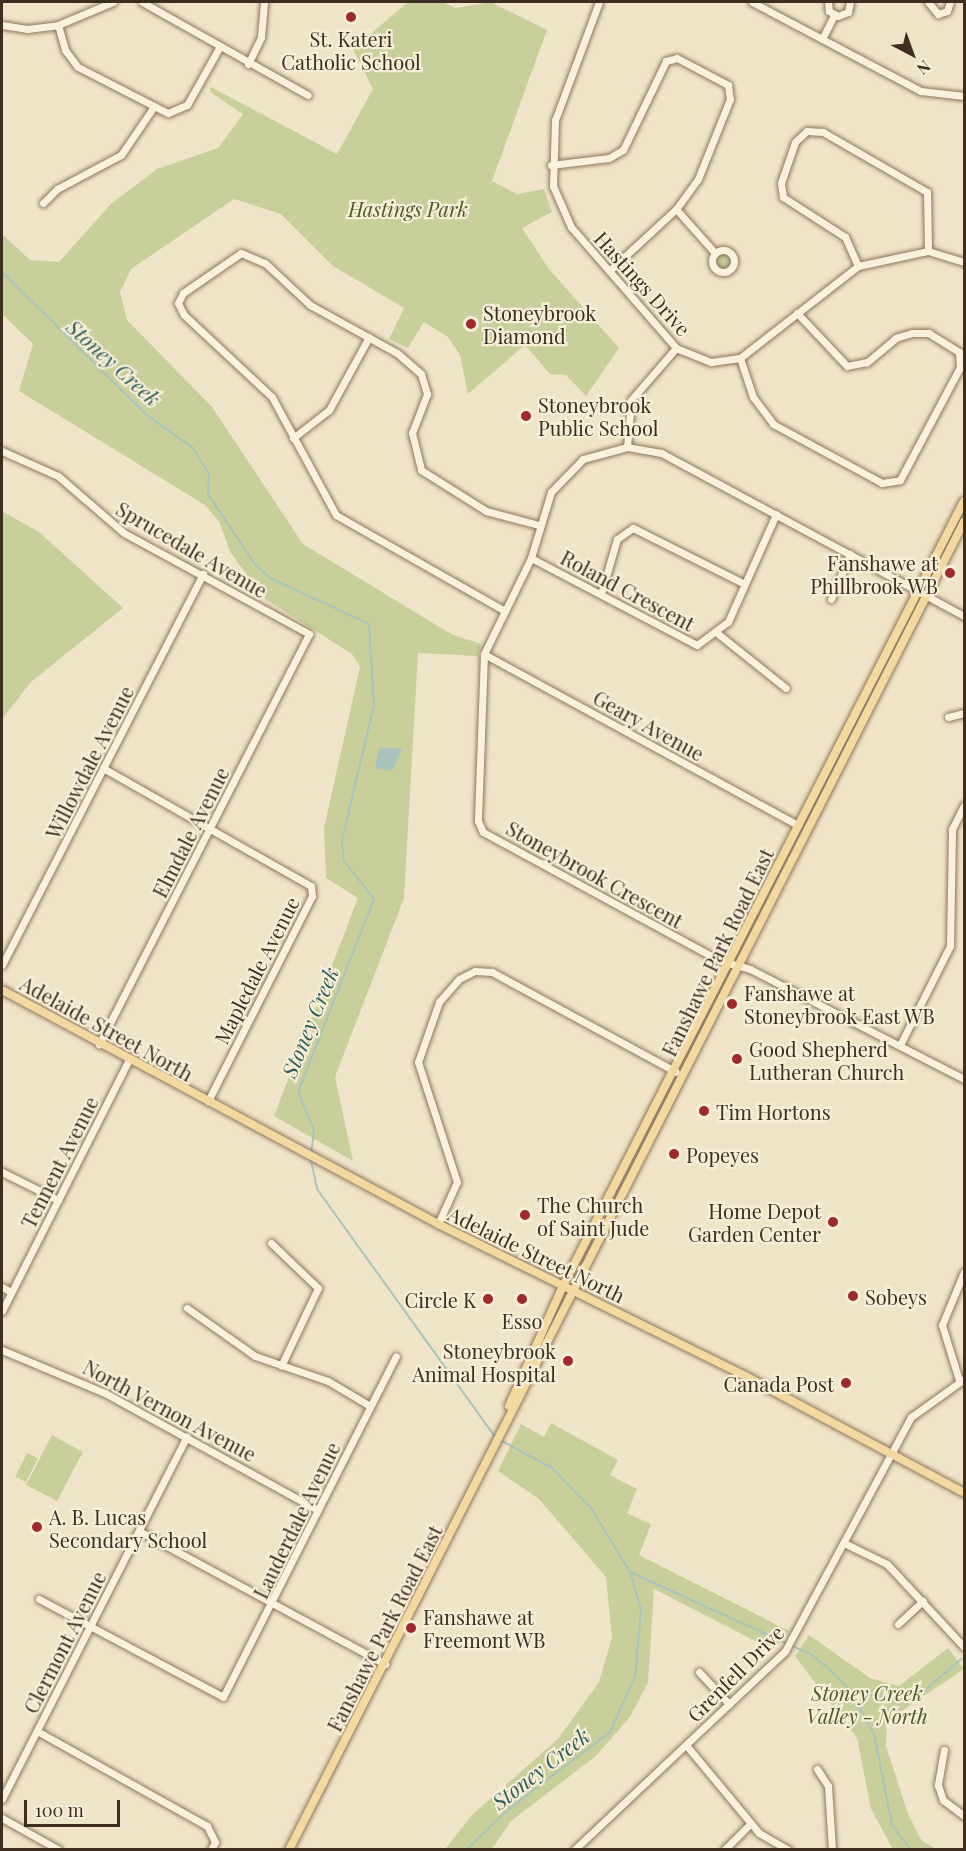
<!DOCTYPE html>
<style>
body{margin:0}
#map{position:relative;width:966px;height:1851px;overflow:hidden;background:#f0e4c8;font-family:"Playfair Display",serif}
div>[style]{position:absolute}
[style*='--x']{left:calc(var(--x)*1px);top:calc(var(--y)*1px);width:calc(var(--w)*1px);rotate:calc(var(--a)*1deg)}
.green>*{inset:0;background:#c9cf9b}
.round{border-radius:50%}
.water>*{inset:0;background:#a9c4bc}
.stream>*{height:2px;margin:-1px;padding:0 1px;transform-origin:1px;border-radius:1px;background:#a9c4bc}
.roads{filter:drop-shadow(0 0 2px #8d765c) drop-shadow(0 0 2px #8d765c)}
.minor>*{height:7px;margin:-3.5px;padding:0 3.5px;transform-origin:3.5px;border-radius:3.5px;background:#faf1dc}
.minor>.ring{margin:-3.5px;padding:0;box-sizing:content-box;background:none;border:7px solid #faf1dc;border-radius:50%}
.major>*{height:8px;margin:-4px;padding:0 4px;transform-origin:4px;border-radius:4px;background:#f3d9a0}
.dots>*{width:16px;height:16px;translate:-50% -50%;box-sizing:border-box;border:3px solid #f7eed8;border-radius:50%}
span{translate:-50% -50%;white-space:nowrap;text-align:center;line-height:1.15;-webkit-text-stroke:4.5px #f7eed8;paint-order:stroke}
.poi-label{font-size:20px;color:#3d2e20}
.left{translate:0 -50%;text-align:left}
.right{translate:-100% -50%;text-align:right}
.park-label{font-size:20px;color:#4d5a26;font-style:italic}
.street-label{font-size:20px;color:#3d2e20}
.water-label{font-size:21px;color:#2f5d5a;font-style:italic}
.frame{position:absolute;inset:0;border:3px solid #3d2e20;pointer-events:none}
.north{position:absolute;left:882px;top:24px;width:60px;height:60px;-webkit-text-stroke:4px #f7eed8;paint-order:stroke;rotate:139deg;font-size:16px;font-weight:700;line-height:24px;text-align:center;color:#3d2e20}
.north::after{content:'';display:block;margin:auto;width:21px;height:27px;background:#3d2e20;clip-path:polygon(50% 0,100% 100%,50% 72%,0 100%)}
.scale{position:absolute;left:24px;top:1800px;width:96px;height:27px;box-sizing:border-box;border:3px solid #3d2e20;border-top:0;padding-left:8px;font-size:18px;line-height:21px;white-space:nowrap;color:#3d2e20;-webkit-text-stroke:4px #f7eed8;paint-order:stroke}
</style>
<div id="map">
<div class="green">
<div style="clip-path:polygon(408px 2px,441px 2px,456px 8px,490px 2px,547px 30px,492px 181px,517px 194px,544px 189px,552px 212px,522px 228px,549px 269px,619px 348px,586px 396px,566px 375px,550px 374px,525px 345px,468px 394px,460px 355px,448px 337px,424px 322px,408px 348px,389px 339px,404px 308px,333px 266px,281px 214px,234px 199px,131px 269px,120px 292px,127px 320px,212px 407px,303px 544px,451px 634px,481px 644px,478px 656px,418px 653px,404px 898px,335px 1077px,353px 1161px,274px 1116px,358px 898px,326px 878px,324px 828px,360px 667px,352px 654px,265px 599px,230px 552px,220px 523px,205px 505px,19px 391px,33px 344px,2px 314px,2px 234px,30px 260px,59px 262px,111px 204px,157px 169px,218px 148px,243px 114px,210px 92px,211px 87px,337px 154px,373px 89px,353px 49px)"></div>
<div class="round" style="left:715px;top:253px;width:16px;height:16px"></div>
<div style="clip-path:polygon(2px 511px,39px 532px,123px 608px,31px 682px,2px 719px)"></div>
<div style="clip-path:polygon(551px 1423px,618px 1460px,610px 1475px,637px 1489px,627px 1513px,651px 1524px,639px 1555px,789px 1631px,773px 1650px,654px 1589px,648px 1683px,630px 1717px,596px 1756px,511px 1821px,492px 1849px,445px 1849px,473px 1814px,558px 1739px,599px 1682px,612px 1638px,606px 1577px,539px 1499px,498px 1471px,521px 1424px,544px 1437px)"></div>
<div style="clip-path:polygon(52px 1435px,83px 1452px,57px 1501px,26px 1485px)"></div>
<div style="clip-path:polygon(27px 1453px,38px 1458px,26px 1482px,15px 1477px)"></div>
<div style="clip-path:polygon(809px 1635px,870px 1678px,899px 1686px,948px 1648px,964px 1669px,887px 1721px,886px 1746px,908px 1814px,922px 1841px,936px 1849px,892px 1848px,871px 1809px,857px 1738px,795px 1656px)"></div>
</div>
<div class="water">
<div style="clip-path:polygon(380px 747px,402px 749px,392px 771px,375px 768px)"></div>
</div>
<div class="stream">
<div style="--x:2;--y:272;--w:205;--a:44.6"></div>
<div style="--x:148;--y:416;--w:55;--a:35.4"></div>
<div style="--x:193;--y:448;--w:31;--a:58"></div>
<div style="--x:209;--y:474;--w:20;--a:93"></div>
<div style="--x:208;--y:494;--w:84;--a:56.1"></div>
<div style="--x:255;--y:564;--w:21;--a:43"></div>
<div style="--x:270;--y:578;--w:109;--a:24.9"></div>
<div style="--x:369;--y:624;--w:81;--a:86.5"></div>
<div style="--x:374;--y:705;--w:139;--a:103.3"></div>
<div style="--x:342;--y:840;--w:21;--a:85"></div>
<div style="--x:344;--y:861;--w:48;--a:51.7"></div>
<div style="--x:374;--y:899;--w:207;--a:111.5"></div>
<div style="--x:298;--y:1092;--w:41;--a:67.2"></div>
<div style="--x:314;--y:1130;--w:25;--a:97"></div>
<div style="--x:311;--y:1160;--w:30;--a:78"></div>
<div style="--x:317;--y:1189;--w:305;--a:54.3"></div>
<div style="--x:630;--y:1572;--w:200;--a:24.5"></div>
<div style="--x:812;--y:1655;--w:26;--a:40"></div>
<div style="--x:832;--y:1672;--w:27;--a:45"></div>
<div style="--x:851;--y:1691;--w:49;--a:61.9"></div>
<div style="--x:874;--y:1734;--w:93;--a:78.8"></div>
<div style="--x:892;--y:1825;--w:31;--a:53"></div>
<div style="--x:853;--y:1693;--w:49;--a:7"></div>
<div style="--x:902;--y:1699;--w:25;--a:-21"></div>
<div style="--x:925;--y:1690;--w:48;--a:-40.7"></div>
<div style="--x:466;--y:1850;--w:61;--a:-43.7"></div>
<div style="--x:510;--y:1808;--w:126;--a:-37.2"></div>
<div style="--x:610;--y:1732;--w:60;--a:-65.6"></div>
<div style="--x:635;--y:1677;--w:67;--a:-84.9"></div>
<div style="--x:641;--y:1610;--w:40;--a:-106"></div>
<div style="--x:630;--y:1572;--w:75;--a:-121.4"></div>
<div style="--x:591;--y:1508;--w:56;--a:-134.3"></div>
<div style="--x:552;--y:1468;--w:59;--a:-151.7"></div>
</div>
<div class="roads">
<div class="minor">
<div style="--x:142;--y:2;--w:190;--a:29.3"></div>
<div style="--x:599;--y:2;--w:126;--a:110.4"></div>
<div style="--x:555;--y:120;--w:66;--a:91.7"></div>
<div style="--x:553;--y:186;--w:45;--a:66.3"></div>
<div style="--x:571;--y:227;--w:160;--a:49"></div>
<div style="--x:676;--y:348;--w:38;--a:22"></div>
<div style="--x:711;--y:362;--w:29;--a:-8"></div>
<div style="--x:740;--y:358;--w:150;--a:-37.9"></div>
<div style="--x:858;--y:266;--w:72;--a:-12.1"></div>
<div style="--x:928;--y:251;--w:38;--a:17"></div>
<div style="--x:752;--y:2;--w:191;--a:27.8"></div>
<div style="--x:921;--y:91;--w:43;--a:6.6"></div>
<div style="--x:828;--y:2;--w:9;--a:84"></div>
<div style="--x:829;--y:11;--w:10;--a:29"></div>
<div style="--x:838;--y:16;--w:11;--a:-22"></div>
<div style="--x:848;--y:12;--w:10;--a:-79"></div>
<div style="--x:928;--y:2;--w:16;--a:50"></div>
<div style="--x:938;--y:14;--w:9;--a:-18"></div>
<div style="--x:947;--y:11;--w:9;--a:-72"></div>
<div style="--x:2;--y:25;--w:25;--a:9"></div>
<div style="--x:27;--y:29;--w:31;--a:-7"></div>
<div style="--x:58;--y:25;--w:60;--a:-22.7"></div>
<div style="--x:58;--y:25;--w:26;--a:74"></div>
<div style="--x:65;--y:50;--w:21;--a:53"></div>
<div style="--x:78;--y:67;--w:101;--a:27.1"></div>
<div style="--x:168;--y:113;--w:21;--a:-23"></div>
<div style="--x:187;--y:105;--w:65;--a:-60.7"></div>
<div style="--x:822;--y:39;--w:27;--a:-63"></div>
<div style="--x:248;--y:64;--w:30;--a:-64"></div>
<div style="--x:261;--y:37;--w:35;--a:-85"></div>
<div style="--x:551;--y:165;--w:58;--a:-6.9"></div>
<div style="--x:609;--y:158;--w:16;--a:-30"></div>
<div style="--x:623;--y:150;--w:99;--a:-64.2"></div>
<div style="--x:666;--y:61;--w:11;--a:-15"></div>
<div style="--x:677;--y:58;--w:58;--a:27.9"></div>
<div style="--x:728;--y:85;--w:14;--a:82"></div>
<div style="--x:730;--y:99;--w:86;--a:111.8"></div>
<div style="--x:698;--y:179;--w:37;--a:126"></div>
<div style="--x:676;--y:209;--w:91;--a:137.2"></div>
<div style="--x:43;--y:203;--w:20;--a:-45"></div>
<div style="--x:57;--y:189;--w:72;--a:-28"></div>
<div style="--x:121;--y:155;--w:57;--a:-55.8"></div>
<div style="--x:676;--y:209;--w:59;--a:48.4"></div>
<div class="ring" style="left:712px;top:250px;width:15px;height:15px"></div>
<div style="--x:858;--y:266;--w:32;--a:-114"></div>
<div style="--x:845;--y:237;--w:74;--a:-147.2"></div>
<div style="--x:783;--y:197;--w:14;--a:-98"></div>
<div style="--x:781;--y:183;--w:43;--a:-71.1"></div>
<div style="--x:795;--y:142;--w:16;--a:-43"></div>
<div style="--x:807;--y:131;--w:16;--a:4"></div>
<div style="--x:823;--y:132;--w:120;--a:30"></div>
<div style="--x:927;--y:192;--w:59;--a:89"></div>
<div style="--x:740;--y:358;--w:41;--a:71.6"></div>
<div style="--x:753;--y:397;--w:34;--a:53"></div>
<div style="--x:773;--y:424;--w:124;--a:28.4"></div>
<div style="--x:882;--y:483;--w:18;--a:-9"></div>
<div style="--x:900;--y:480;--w:128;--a:-62"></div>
<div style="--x:960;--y:367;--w:15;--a:-94"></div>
<div style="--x:959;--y:352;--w:36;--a:-148"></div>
<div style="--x:929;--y:333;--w:17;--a:180"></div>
<div style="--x:912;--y:333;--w:17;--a:163"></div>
<div style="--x:896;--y:338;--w:38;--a:140"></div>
<div style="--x:867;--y:362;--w:20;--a:169"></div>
<div style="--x:847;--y:366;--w:73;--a:-133.3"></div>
<div style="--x:293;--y:438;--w:46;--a:-37.9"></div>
<div style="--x:329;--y:410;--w:83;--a:-61.3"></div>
<div style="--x:627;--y:447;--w:47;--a:-85.1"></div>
<div style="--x:631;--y:400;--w:69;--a:-49.1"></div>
<div style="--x:2;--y:451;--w:61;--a:24.1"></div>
<div style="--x:58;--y:476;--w:87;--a:40.8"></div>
<div style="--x:124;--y:533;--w:211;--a:28.6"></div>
<div style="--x:309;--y:634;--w:461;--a:117.1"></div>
<div style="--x:531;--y:558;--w:187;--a:27.7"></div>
<div style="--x:697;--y:645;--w:39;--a:-37"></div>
<div style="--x:728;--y:622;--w:118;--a:-66"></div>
<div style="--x:601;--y:594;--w:57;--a:-73.8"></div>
<div style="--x:617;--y:539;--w:19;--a:-35"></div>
<div style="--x:633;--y:528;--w:123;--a:26.6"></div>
<div style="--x:831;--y:599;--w:49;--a:-67.1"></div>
<div style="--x:505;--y:611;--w:194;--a:-150.4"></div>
<div style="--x:336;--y:515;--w:134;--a:-118.5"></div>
<div style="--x:272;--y:397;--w:120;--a:-137"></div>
<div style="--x:184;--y:315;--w:13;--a:-117"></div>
<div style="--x:178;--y:303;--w:11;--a:-63"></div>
<div style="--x:183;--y:293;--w:70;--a:-34.6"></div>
<div style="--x:241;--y:253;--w:26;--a:23"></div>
<div style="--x:265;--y:263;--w:62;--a:43"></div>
<div style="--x:310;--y:305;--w:99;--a:28.9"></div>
<div style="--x:397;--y:353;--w:32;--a:41"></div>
<div style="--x:421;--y:374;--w:21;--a:73"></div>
<div style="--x:427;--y:394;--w:42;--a:111"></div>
<div style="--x:412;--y:433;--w:38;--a:76"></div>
<div style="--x:421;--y:470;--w:77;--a:32.2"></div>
<div style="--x:486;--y:511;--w:55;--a:14.8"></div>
<div style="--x:964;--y:616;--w:344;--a:-151.7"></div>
<div style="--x:661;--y:453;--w:35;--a:-170"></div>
<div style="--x:627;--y:447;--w:46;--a:164.7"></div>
<div style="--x:583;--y:459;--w:46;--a:134.1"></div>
<div style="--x:551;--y:492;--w:69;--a:106.9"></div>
<div style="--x:531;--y:558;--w:107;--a:116.1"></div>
<div style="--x:484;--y:654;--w:167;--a:92.1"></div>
<div style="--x:478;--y:821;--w:12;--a:66"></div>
<div style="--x:483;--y:832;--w:271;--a:28.5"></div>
<div style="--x:721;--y:961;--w:30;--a:15"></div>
<div style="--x:750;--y:969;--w:241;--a:27.2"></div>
<div style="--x:717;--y:633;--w:88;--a:38.6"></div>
<div style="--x:484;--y:654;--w:358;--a:28.6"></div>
<div style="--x:948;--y:717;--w:16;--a:-14"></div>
<div style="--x:103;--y:768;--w:239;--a:29.6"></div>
<div style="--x:311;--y:886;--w:10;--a:84"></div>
<div style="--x:312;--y:896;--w:230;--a:116.9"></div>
<div style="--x:2;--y:965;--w:440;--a:-62.8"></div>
<div style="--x:900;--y:1045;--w:111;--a:-63.2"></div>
<div style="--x:950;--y:946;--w:117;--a:-89"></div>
<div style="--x:952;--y:829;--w:27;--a:-63"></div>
<div style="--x:2;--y:1172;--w:63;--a:26.6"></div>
<div style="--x:438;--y:1224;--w:46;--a:-65.7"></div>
<div style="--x:457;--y:1182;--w:126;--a:-108"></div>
<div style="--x:418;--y:1062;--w:64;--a:-70.7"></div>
<div style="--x:439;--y:1002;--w:30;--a:-49"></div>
<div style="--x:459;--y:979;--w:18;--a:-27"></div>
<div style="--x:475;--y:971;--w:17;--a:3"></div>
<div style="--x:492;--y:972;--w:209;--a:28.5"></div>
<div style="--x:271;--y:1243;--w:65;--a:43.8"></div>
<div style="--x:318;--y:1288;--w:86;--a:115.4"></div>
<div style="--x:2;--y:1287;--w:10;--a:29"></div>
<div style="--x:187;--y:1308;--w:83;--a:35.2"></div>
<div style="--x:255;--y:1356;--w:77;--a:18.9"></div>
<div style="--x:328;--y:1381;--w:49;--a:30.8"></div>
<div style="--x:2;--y:1311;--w:281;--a:-63.2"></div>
<div style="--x:2;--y:1350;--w:112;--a:22.7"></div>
<div style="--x:105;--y:1393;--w:243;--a:28.8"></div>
<div style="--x:959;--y:1380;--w:58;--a:-107.2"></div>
<div style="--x:942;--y:1325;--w:57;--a:-67.5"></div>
<div style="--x:139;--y:1531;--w:280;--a:28.4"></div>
<div style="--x:844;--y:1543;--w:48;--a:26"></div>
<div style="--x:887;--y:1564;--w:113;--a:47.1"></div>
<div style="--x:39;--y:1599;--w:208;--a:28"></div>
<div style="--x:223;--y:1697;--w:382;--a:-63.1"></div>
<div style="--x:898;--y:1624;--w:34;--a:-43"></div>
<div style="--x:699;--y:1672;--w:44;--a:46.8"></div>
<div style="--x:37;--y:1731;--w:195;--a:29.2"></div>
<div style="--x:207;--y:1826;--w:18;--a:63"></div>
<div style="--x:215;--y:1842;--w:9;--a:117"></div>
<div style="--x:686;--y:1745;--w:114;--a:50.3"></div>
<div style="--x:759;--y:1833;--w:34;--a:30"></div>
<div style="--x:944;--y:1750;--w:36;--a:100"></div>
<div style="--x:938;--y:1785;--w:16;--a:72"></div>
<div style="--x:943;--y:1800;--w:26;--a:37"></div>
<div style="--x:817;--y:1769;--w:20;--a:57"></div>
<div style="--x:828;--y:1786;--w:64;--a:86.4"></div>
<div style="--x:2;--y:1799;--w:407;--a:-63"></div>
<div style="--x:2;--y:1818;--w:65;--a:29.3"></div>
<div style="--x:574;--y:1850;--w:290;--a:-43.3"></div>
<div style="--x:785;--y:1651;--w:266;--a:-61.7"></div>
<div style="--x:911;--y:1417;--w:65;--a:-35.6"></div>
<div style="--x:724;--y:1850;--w:38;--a:-45"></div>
</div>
<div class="major">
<div style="--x:2;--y:990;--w:495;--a:28.2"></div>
<div style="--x:438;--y:1224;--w:347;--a:26.3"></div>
<div style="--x:749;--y:1378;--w:244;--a:28.1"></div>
<div style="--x:509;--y:1406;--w:132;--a:-65.8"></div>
<div style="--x:563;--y:1286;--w:881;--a:-62.94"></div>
<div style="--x:289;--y:1850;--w:1490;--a:-63.06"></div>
</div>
</div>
<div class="dots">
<div style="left:351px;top:17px;background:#9e2a2b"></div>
<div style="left:471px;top:324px;background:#9e2a2b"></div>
<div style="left:526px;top:416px;background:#9e2a2b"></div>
<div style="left:950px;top:573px;background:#9e2a2b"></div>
<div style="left:732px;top:1004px;background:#9e2a2b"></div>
<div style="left:737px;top:1059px;background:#9e2a2b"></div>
<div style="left:704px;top:1111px;background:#9e2a2b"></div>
<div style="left:674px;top:1154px;background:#9e2a2b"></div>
<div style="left:525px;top:1215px;background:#9e2a2b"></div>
<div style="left:833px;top:1222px;background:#9e2a2b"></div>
<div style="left:853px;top:1296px;background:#9e2a2b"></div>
<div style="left:488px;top:1299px;background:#9e2a2b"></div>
<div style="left:522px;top:1299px;background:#9e2a2b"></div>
<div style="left:568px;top:1361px;background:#9e2a2b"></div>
<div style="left:846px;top:1383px;background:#9e2a2b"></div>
<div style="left:37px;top:1527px;background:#9e2a2b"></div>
<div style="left:411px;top:1628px;background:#9e2a2b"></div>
</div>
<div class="poi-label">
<span style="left:351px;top:50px">St. Kateri<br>Catholic School</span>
<span class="left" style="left:483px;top:324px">Stoneybrook<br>Diamond</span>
<span class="left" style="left:538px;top:416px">Stoneybrook<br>Public School</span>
<span class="right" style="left:938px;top:574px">Fanshawe at<br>Phillbrook WB</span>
<span class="left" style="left:744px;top:1004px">Fanshawe at<br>Stoneybrook East WB</span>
<span class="left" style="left:749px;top:1060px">Good Shepherd<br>Lutheran Church</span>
<span class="left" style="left:716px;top:1111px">Tim Hortons</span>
<span class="left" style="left:686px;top:1154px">Popeyes</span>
<span class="left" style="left:537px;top:1216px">The Church<br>of Saint Jude</span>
<span class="right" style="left:821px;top:1222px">Home Depot<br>Garden Center</span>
<span class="left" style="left:865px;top:1296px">Sobeys</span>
<span class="right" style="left:476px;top:1299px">Circle K</span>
<span style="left:522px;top:1320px">Esso</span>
<span class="right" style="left:556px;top:1362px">Stoneybrook<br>Animal Hospital</span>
<span class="right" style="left:834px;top:1383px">Canada Post</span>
<span class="left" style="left:49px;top:1528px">A. B. Lucas<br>Secondary School</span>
<span class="left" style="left:423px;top:1628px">Fanshawe at<br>Freemont WB</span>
</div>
<div class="park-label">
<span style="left:408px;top:208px">Hastings Park</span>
<span style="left:867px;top:1704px">Stoney Creek<br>Valley - North</span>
</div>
<div class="street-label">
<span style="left:643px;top:283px;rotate:48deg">Hastings Drive</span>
<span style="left:192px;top:549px;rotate:30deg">Sprucedale Avenue</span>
<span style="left:628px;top:590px;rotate:28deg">Roland Crescent</span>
<span style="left:649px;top:725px;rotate:29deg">Geary Avenue</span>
<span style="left:89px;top:762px;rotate:-63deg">Willowdale Avenue</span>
<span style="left:190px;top:832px;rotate:-63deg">Elmdale Avenue</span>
<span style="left:595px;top:874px;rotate:29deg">Stoneybrook Crescent</span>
<span style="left:717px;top:952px;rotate:-64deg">Fanshawe Park Road East</span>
<span style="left:256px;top:970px;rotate:-63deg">Mapledale Avenue</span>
<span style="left:107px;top:1028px;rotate:29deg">Adelaide Street North</span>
<span style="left:59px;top:1162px;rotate:-63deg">Tennent Avenue</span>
<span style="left:537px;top:1254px;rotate:26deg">Adelaide Street North</span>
<span style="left:170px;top:1410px;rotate:28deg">North Vernon Avenue</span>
<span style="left:296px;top:1520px;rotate:-64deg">Lauderdale Avenue</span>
<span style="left:384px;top:1628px;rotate:-63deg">Fanshawe Park Road East</span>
<span style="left:64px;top:1642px;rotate:-63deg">Clermont Avenue</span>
<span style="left:735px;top:1673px;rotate:-45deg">Grenfell Drive</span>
</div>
<div class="water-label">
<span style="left:114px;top:362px;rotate:42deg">Stoney Creek</span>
<span style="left:309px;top:1022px;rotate:-68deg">Stoney Creek</span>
<span style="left:540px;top:1768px;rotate:-38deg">Stoney Creek</span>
</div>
<div class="frame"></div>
<div class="north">N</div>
<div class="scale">100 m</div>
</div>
